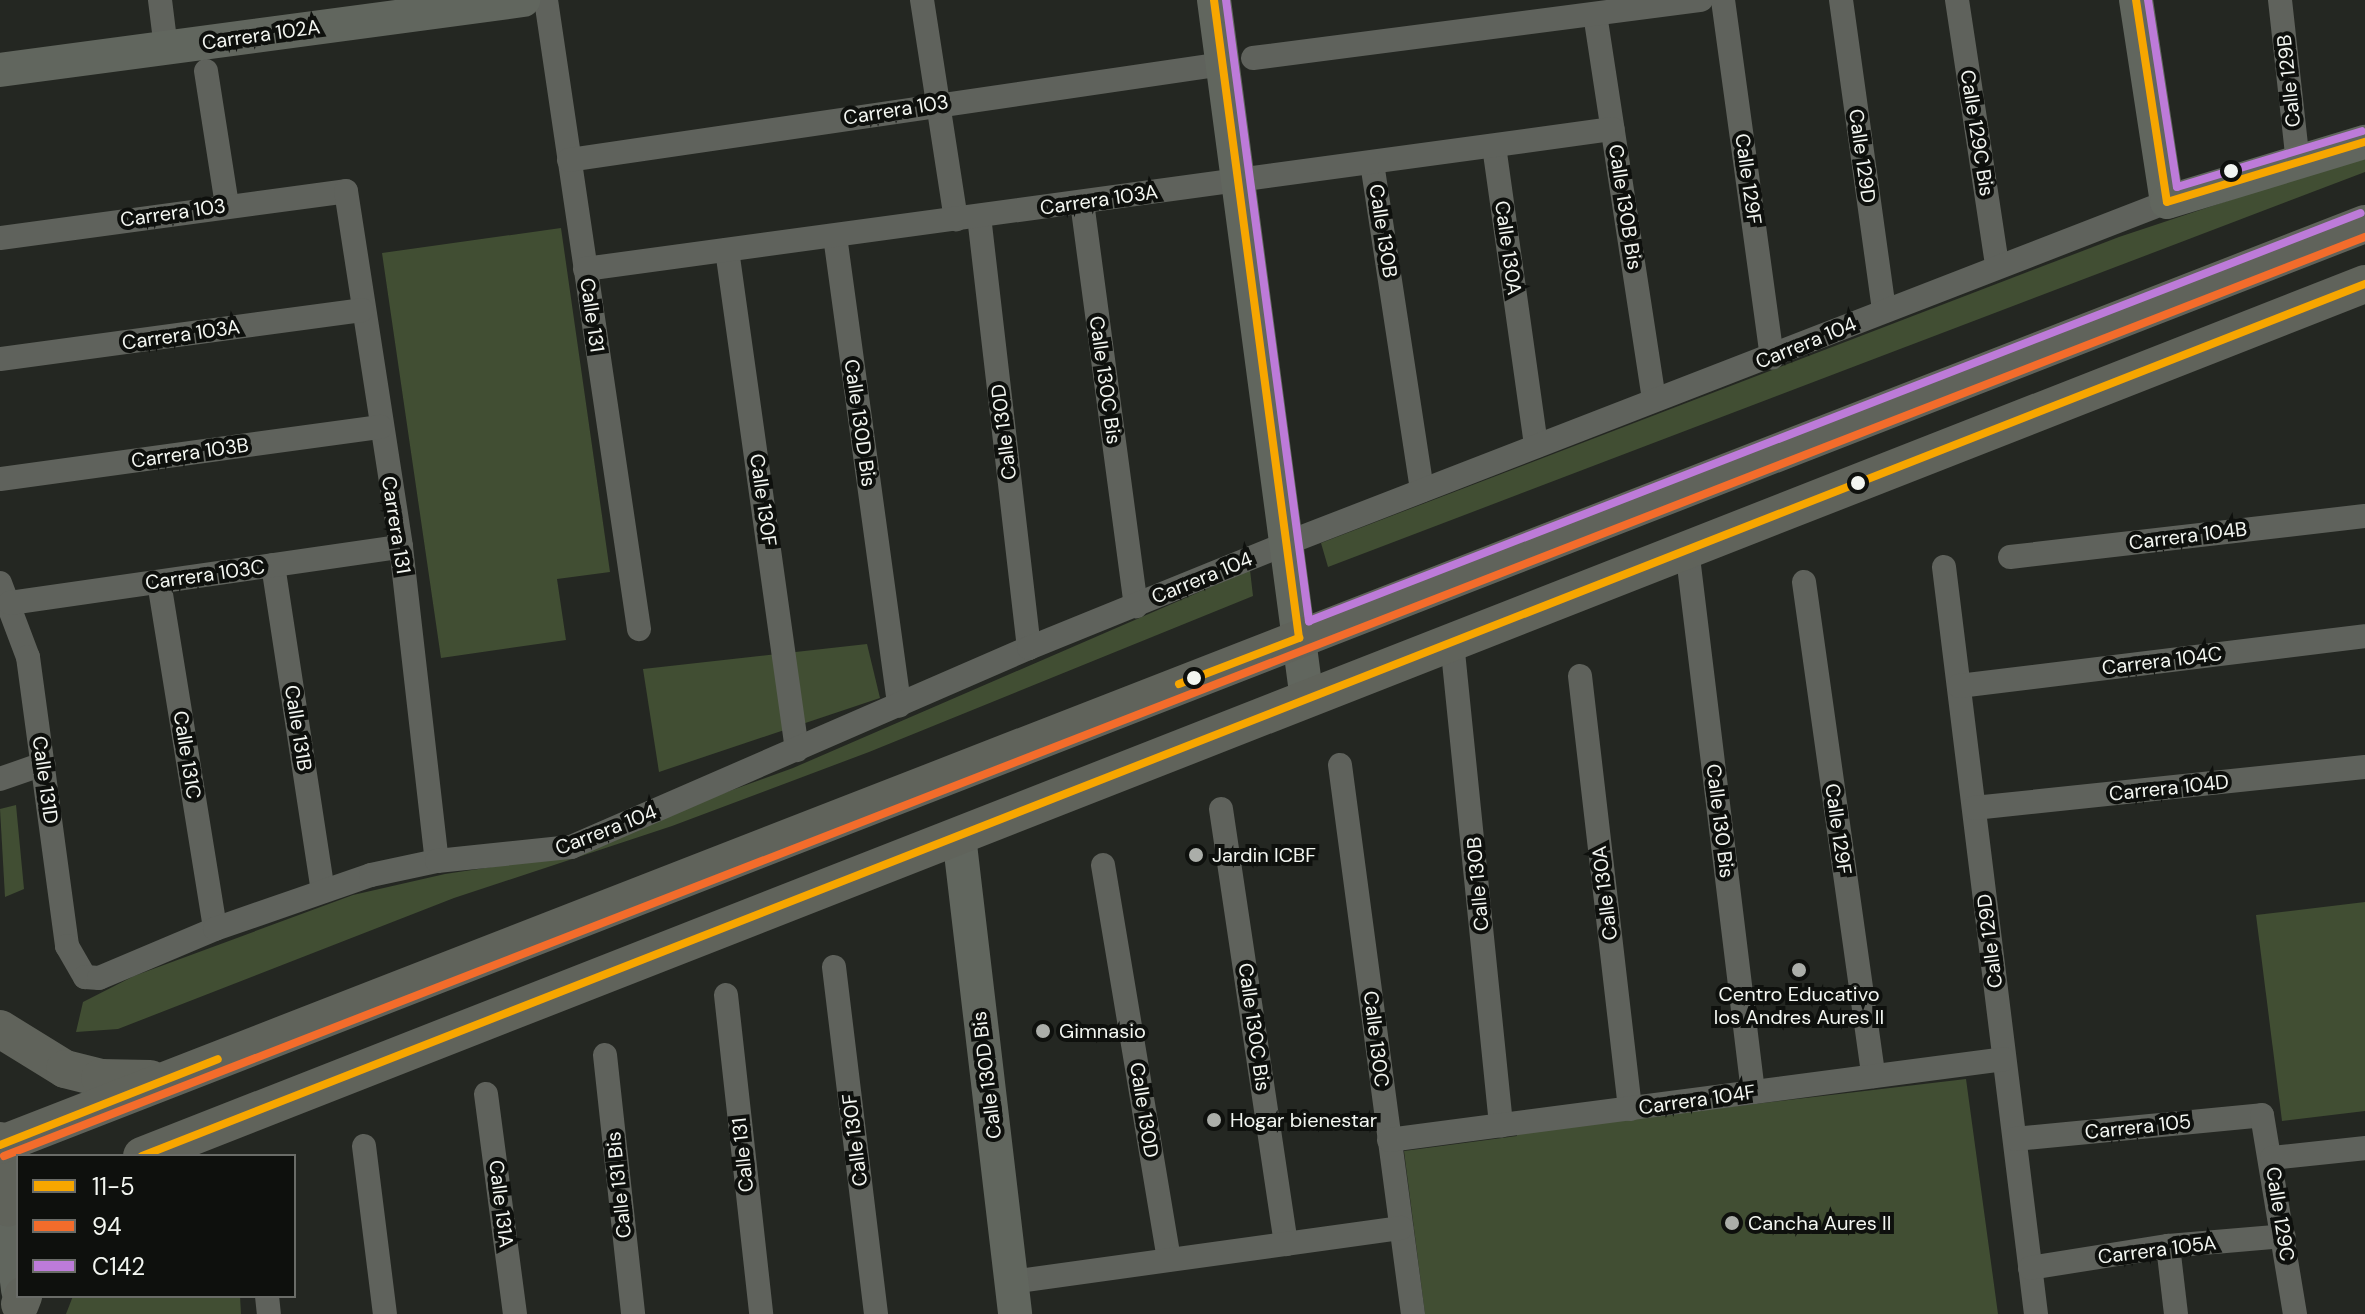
<!DOCTYPE html>
<style>
body{margin:0}
#map{position:relative;width:2365px;height:1314px;overflow:hidden;background:#242722;font-family:"DM Sans",sans-serif}
div>[style]{position:absolute}
[style*='--x']{left:calc(var(--x)*1px);top:calc(var(--y)*1px);width:calc(var(--w)*1px);rotate:calc(var(--a)*1deg)}
.green>*{inset:0;background:#414e33}
.street>*{height:24px;margin:-12px;padding:0 12px;transform-origin:12px;border-radius:12px;background:#5f625c}
.secondary>*{height:34px;margin:-17px;padding:0 17px;transform-origin:17px;border-radius:17px;background:#61665e}
.primary>*{height:38px;margin:-19px;padding:0 19px;transform-origin:19px;border-radius:19px;background:#60635b}
.bus-1>*{height:8px;margin:-4px;padding:0 4px;transform-origin:4px;border-radius:4px;background:#f7a600}
.bus-2>*{height:8px;margin:-4px;padding:0 4px;transform-origin:4px;border-radius:4px;background:#f36c2b}
.bus-3>*{height:8px;margin:-4px;padding:0 4px;transform-origin:4px;border-radius:4px;background:#bd7bd9}
.dots>*{width:22px;height:22px;translate:-50% -50%;box-sizing:border-box;border:4px solid #0e100d;border-radius:50%}
span{translate:-50% -50%;white-space:nowrap;text-align:center;line-height:1.15;-webkit-text-stroke:8px #0e100d;paint-order:stroke}
.street-label{font-size:20px;color:#f3f6f1}
.poi-label{font-size:20px;color:#f3f6f1}
.left{translate:0 -50%;text-align:left}
.legend{position:absolute;left:16px;top:1154px;width:280px;height:144px;box-sizing:border-box;background:#0e100d;border:2px solid #6a6c68;margin:0;padding:10px 14px;list-style:none;font-size:24px;color:#f3f6f1}
.legend li{display:flex;align-items:center;gap:16px;height:40px}
.legend b{width:40px;border:2px solid #6a6c68}
</style>
<div id="map">
<div class="green">
<div style="clip-path:polygon(2365px 155px,2365px 172px,1328px 567px,1321px 543px,2119px 237px)"></div>
<div style="clip-path:polygon(561px 228px,610px 572px,557px 579px,566px 640px,441px 658px,382px 253px)"></div>
<div style="clip-path:polygon(1250px 570px,1253px 596px,869px 752px,672px 826px,454px 898px,118px 1029px,76px 1032px,83px 1002px,134px 976px,353px 895px,445px 874px,539px 860px,793px 768px)"></div>
<div style="clip-path:polygon(867px 644px,880px 698px,659px 772px,643px 669px)"></div>
<div style="clip-path:polygon(16px 805px,24px 889px,5px 897px,0 809px)"></div>
<div style="clip-path:polygon(2365px 902px,2365px 1111px,2282px 1121px,2256px 915px)"></div>
<div style="clip-path:polygon(1966px 1079px,1998px 1314px,1425px 1314px,1404px 1151px,1517px 1136px,1517px 1132px)"></div>
<div style="clip-path:polygon(73px 1296px,240px 1296px,241px 1314px,66px 1314px)"></div>
</div>
<div class="street">
<div style="--x:160;--y:0;--w:48;--a:82.9"></div>
<div style="--x:546;--y:0;--w:636;--a:81.59"></div>
<div style="--x:922;--y:0;--w:222;--a:81.2"></div>
<div style="--x:1723;--y:0;--w:361;--a:82.2"></div>
<div style="--x:1841;--y:0;--w:314;--a:82.1"></div>
<div style="--x:1957;--y:0;--w:269;--a:81.4"></div>
<div style="--x:2280;--y:0;--w:163;--a:83.7"></div>
<div style="--x:1595;--y:14;--w:390;--a:81.3"></div>
<div style="--x:1253;--y:58;--w:452;--a:-7.4"></div>
<div style="--x:206;--y:71;--w:136;--a:81.1"></div>
<div style="--x:1494;--y:146;--w:303;--a:82"></div>
<div style="--x:569;--y:160;--w:660;--a:-8.36"></div>
<div style="--x:1372;--y:163;--w:331;--a:81.3"></div>
<div style="--x:1082;--y:202;--w:408;--a:82.4"></div>
<div style="--x:979;--y:216;--w:435;--a:83.4"></div>
<div style="--x:835;--y:236;--w:474;--a:82.2"></div>
<div style="--x:0;--y:238;--w:349;--a:-7.7"></div>
<div style="--x:346;--y:191;--w:360;--a:81.2"></div>
<div style="--x:401;--y:547;--w:316;--a:83.5"></div>
<div style="--x:727;--y:250;--w:505;--a:82.03"></div>
<div style="--x:585;--y:269;--w:1037;--a:-7.76"></div>
<div style="--x:0;--y:359;--w:365;--a:-7.7"></div>
<div style="--x:0;--y:479;--w:384;--a:-7.8"></div>
<div style="--x:1687;--y:549;--w:547;--a:83.07"></div>
<div style="--x:2010;--y:557;--w:357;--a:-6.6"></div>
<div style="--x:273;--y:565;--w:329;--a:81.3"></div>
<div style="--x:1944;--y:567;--w:753;--a:82.98"></div>
<div style="--x:159;--y:582;--w:351;--a:80.8"></div>
<div style="--x:1804;--y:582;--w:499;--a:82"></div>
<div style="--x:0;--y:583;--w:79;--a:69.3"></div>
<div style="--x:28;--y:657;--w:292;--a:82.3"></div>
<div style="--x:67;--y:946;--w:36;--a:60"></div>
<div style="--x:85;--y:977;--w:14;--a:4"></div>
<div style="--x:99;--y:978;--w:126;--a:-22.9"></div>
<div style="--x:215;--y:929;--w:165;--a:-19.1"></div>
<div style="--x:371;--y:875;--w:67;--a:-12"></div>
<div style="--x:437;--y:861;--w:135;--a:-6"></div>
<div style="--x:571;--y:847;--w:499;--a:-23.5"></div>
<div style="--x:1029;--y:648;--w:279;--a:-22.1"></div>
<div style="--x:1287;--y:543;--w:944;--a:-21.18"></div>
<div style="--x:10;--y:603;--w:395;--a:-8.2"></div>
<div style="--x:1452;--y:642;--w:486;--a:84.2"></div>
<div style="--x:1580;--y:676;--w:436;--a:83.4"></div>
<div style="--x:1959;--y:686;--w:409;--a:-7"></div>
<div style="--x:1340;--y:765;--w:554;--a:82.43"></div>
<div style="--x:0;--y:779;--w:46;--a:-19.2"></div>
<div style="--x:1974;--y:808;--w:393;--a:-6"></div>
<div style="--x:1221;--y:809;--w:440;--a:81.5"></div>
<div style="--x:1103;--y:865;--w:400;--a:80.5"></div>
<div style="--x:834;--y:967;--w:350;--a:83.1"></div>
<div style="--x:726;--y:995;--w:321;--a:83.7"></div>
<div style="--x:605;--y:1055;--w:261;--a:83.8"></div>
<div style="--x:486;--y:1094;--w:222;--a:82.5"></div>
<div style="--x:2015;--y:1139;--w:248;--a:-5.5"></div>
<div style="--x:2262;--y:1115;--w:202;--a:80.6"></div>
<div style="--x:1389;--y:1140;--w:620;--a:-7.5"></div>
<div style="--x:364;--y:1146;--w:169;--a:82.9"></div>
<div style="--x:2272;--y:1158;--w:94;--a:-6.1"></div>
<div style="--x:2168;--y:1246;--w:68;--a:83.3"></div>
<div style="--x:2030;--y:1268;--w:140;--a:-9.1"></div>
<div style="--x:2168;--y:1246;--w:116;--a:-4.9"></div>
<div style="--x:1011;--y:1282;--w:394;--a:-7.9"></div>
<div style="--x:267;--y:1296;--w:18;--a:84"></div>
</div>
<div class="secondary">
<div style="--x:1214;--y:0;--w:706;--a:82.43"></div>
<div style="--x:2136;--y:0;--w:204;--a:81.3"></div>
<div style="--x:2167;--y:202;--w:207;--a:-16.9"></div>
<div style="--x:0;--y:70;--w:528;--a:-7.62"></div>
<div style="--x:959;--y:836;--w:481;--a:83.3"></div>
<div style="--x:8;--y:1208;--w:83;--a:83"></div>
</div>
<div class="primary">
<div style="--x:0;--y:1029;--w:76;--a:31.6"></div>
<div style="--x:65;--y:1069;--w:36;--a:14"></div>
<div style="--x:100;--y:1078;--w:50;--a:1.1"></div>
<div style="--x:0;--y:1141;--w:67;--a:83.2"></div>
<div style="--x:0;--y:1145;--w:2538;--a:-21.28"></div>
<div style="--x:142;--y:1156;--w:2388;--a:-21.42"></div>
<div style="--x:20;--y:1304;--w:9;--a:-69"></div>
</div>
<div class="bus-1">
<div style="--x:2136;--y:0;--w:204;--a:81.3"></div>
<div style="--x:2167;--y:202;--w:207;--a:-16.9"></div>
<div style="--x:1179;--y:684;--w:129;--a:-21"></div>
<div style="--x:1299;--y:638;--w:644;--a:-97.59"></div>
<div style="--x:0;--y:1145;--w:234;--a:-21.5"></div>
<div style="--x:142;--y:1156;--w:2388;--a:-21.42"></div>
</div>
<div class="bus-2">
<div style="--x:4;--y:1156;--w:2534;--a:-21.27"></div>
</div>
<div class="bus-3">
<div style="--x:1226;--y:0;--w:627;--a:82.39"></div>
<div style="--x:1309;--y:621;--w:1128;--a:-21.2"></div>
<div style="--x:2148;--y:0;--w:189;--a:81.2"></div>
<div style="--x:2177;--y:187;--w:193;--a:-16.8"></div>
</div>
<div class="dots">
<div style="left:2231px;top:171px;background:#f3f6f1"></div>
<div style="left:1858px;top:483px;background:#f3f6f1"></div>
<div style="left:1194px;top:678px;background:#f3f6f1"></div>
<div style="left:1196px;top:855px;background:#abaea9"></div>
<div style="left:1799px;top:970px;background:#abaea9"></div>
<div style="left:1043px;top:1031px;background:#abaea9"></div>
<div style="left:1214px;top:1120px;background:#abaea9"></div>
<div style="left:1732px;top:1223px;background:#abaea9"></div>
</div>
<div class="street-label">
<span style="left:261px;top:35px;rotate:-8deg">Carrera 102A</span>
<span style="left:2289px;top:81px;rotate:-96deg">Calle 129B</span>
<span style="left:896px;top:110px;rotate:-9deg">Carrera 103</span>
<span style="left:1977px;top:133px;rotate:81deg">Calle 129C Bis</span>
<span style="left:1862px;top:156px;rotate:82deg">Calle 129D</span>
<span style="left:1748px;top:179px;rotate:82deg">Calle 129F</span>
<span style="left:1099px;top:200px;rotate:-8deg">Carrera 103A</span>
<span style="left:1625px;top:207px;rotate:81deg">Calle 130B Bis</span>
<span style="left:173px;top:213px;rotate:-8deg">Carrera 103</span>
<span style="left:1383px;top:231px;rotate:81deg">Calle 130B</span>
<span style="left:1508px;top:248px;rotate:82deg">Calle 130A</span>
<span style="left:592px;top:315px;rotate:82deg">Calle 131</span>
<span style="left:181px;top:335px;rotate:-8deg">Carrera 103A</span>
<span style="left:1806px;top:343px;rotate:-22deg">Carrera 104</span>
<span style="left:1105px;top:380px;rotate:82deg">Calle 130C Bis</span>
<span style="left:860px;top:423px;rotate:82deg">Calle 130D Bis</span>
<span style="left:1004px;top:432px;rotate:-97deg">Calle 130D</span>
<span style="left:190px;top:453px;rotate:-8deg">Carrera 103B</span>
<span style="left:763px;top:500px;rotate:82deg">Calle 130F</span>
<span style="left:396px;top:525px;rotate:81deg">Carrera 131</span>
<span style="left:2188px;top:536px;rotate:-7deg">Carrera 104B</span>
<span style="left:205px;top:575px;rotate:-8deg">Carrera 103C</span>
<span style="left:1202px;top:578px;rotate:-22deg">Carrera 104</span>
<span style="left:2162px;top:661px;rotate:-7deg">Carrera 104C</span>
<span style="left:298px;top:728px;rotate:81deg">Calle 131B</span>
<span style="left:187px;top:755px;rotate:81deg">Calle 131C</span>
<span style="left:45px;top:780px;rotate:82deg">Calle 131D</span>
<span style="left:2169px;top:788px;rotate:-6deg">Carrera 104D</span>
<span style="left:1720px;top:821px;rotate:83deg">Calle 130 Bis</span>
<span style="left:1838px;top:829px;rotate:82deg">Calle 129F</span>
<span style="left:606px;top:830px;rotate:-21deg">Carrera 104</span>
<span style="left:1478px;top:884px;rotate:-95deg">Calle 130B</span>
<span style="left:1605px;top:893px;rotate:-97deg">Calle 130A</span>
<span style="left:1990px;top:941px;rotate:-97deg">Calle 129D</span>
<span style="left:1254px;top:1027px;rotate:82deg">Calle 130C Bis</span>
<span style="left:1376px;top:1039px;rotate:83deg">Calle 130C</span>
<span style="left:987px;top:1075px;rotate:-97deg">Calle 130D Bis</span>
<span style="left:1697px;top:1100px;rotate:-8deg">Carrera 104F</span>
<span style="left:1144px;top:1110px;rotate:81deg">Calle 130D</span>
<span style="left:2138px;top:1127px;rotate:-6deg">Carrera 105</span>
<span style="left:855px;top:1140px;rotate:-97deg">Calle 130F</span>
<span style="left:743px;top:1155px;rotate:-96deg">Calle 131</span>
<span style="left:619px;top:1185px;rotate:-96deg">Calle 131 Bis</span>
<span style="left:501px;top:1204px;rotate:83deg">Calle 131A</span>
<span style="left:2280px;top:1214px;rotate:81deg">Calle 129C</span>
<span style="left:2157px;top:1250px;rotate:-7deg">Carrera 105A</span>
</div>
<div class="poi-label">
<span class="left" style="left:1212px;top:855px">Jardin ICBF</span>
<span style="left:1799px;top:1006px">Centro Educativo<br>los Andres Aures II</span>
<span class="left" style="left:1059px;top:1031px">Gimnasio</span>
<span class="left" style="left:1230px;top:1120px">Hogar bienestar</span>
<span class="left" style="left:1748px;top:1223px">Cancha Aures II</span>
</div>
<ul class="legend">
<li><b style="height:10px;background:#f7a600"></b>11-5</li>
<li><b style="height:10px;background:#f36c2b"></b>94</li>
<li><b style="height:10px;background:#bd7bd9"></b>C142</li>
</ul>
</div>
